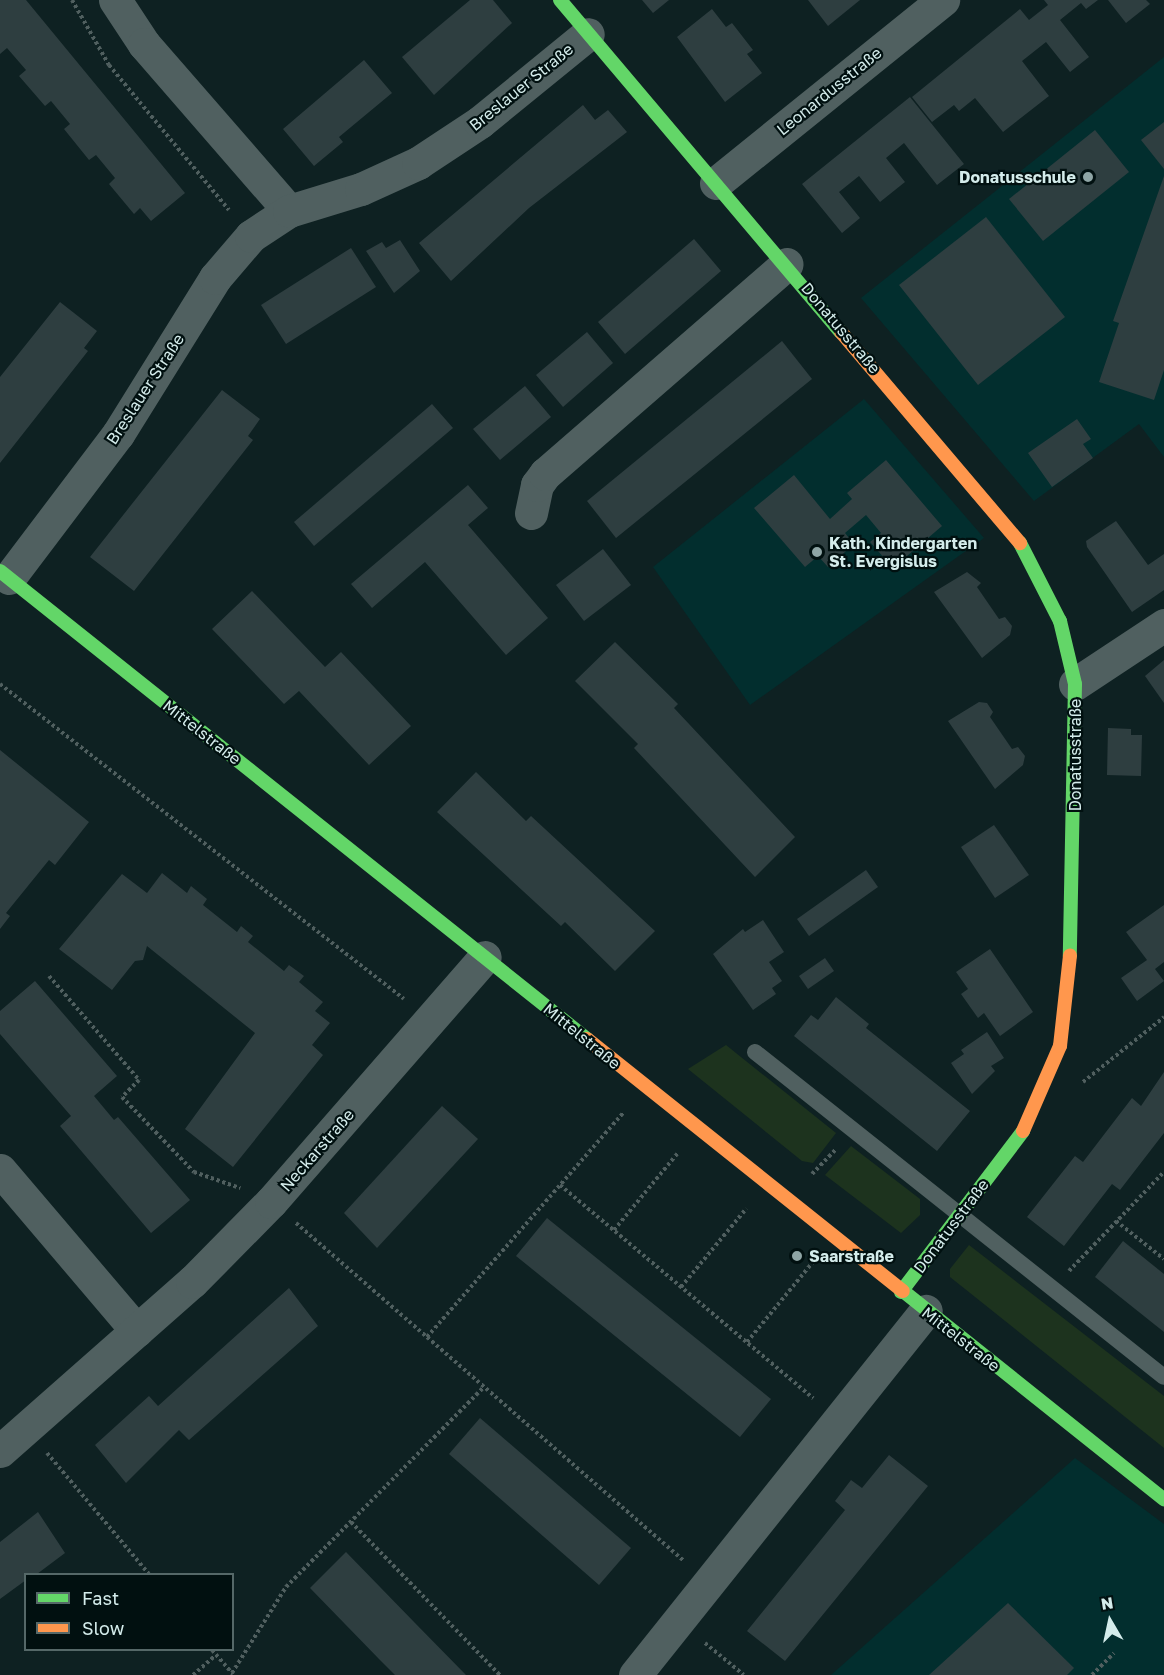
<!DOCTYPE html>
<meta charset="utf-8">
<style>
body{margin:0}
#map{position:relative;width:1164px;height:1675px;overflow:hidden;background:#0e2122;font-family:"Golos Text",sans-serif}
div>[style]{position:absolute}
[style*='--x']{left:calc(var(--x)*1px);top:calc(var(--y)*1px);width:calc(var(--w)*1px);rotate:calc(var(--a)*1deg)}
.built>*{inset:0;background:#022e2e}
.green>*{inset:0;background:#1d331e}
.building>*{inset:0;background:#2e3e40}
.path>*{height:4px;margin-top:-2px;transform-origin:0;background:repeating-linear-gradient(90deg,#505f5f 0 3px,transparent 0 6px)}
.lane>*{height:16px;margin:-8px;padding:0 8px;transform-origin:8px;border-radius:8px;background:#506060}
.street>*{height:33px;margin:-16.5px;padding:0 16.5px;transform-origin:16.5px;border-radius:16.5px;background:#506060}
.fast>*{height:14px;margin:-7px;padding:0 7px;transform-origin:7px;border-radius:7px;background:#63d668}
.slow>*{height:14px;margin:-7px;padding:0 7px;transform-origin:7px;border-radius:7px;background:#ff974d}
.dots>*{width:16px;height:16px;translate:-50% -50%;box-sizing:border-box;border:3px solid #011010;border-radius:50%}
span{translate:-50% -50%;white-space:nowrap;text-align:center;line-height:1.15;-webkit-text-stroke:4.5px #011010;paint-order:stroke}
.street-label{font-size:16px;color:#d4eceb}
.poi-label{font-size:16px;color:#d4eceb;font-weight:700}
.right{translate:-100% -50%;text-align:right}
.left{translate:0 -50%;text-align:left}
.legend{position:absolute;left:24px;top:1573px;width:210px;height:78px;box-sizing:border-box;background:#011010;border:2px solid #556868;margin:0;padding:8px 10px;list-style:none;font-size:18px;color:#d4eceb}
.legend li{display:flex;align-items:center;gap:12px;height:30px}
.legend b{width:30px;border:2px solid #556868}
.north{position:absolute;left:1080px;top:1591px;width:60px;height:60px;-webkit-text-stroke:4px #011010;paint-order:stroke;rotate:351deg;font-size:16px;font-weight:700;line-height:24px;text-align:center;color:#d4eceb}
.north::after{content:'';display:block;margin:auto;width:21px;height:27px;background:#d4eceb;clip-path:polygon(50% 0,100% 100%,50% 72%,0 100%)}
</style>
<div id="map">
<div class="built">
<div style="clip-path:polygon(1164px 57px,1164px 457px,1139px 424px,1034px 501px,861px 298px)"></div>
<div style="clip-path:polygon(864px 399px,984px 538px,750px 705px,653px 567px)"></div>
<div style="clip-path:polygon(1075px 1458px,1164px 1524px,1164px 1675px,831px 1675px)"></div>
</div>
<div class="green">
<div style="clip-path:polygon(726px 1045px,836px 1133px,813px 1163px,802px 1161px,688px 1069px)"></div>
<div style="clip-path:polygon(851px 1146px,920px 1199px,920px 1215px,901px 1233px,825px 1175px)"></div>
<div style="clip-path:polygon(969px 1245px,1164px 1396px,1164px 1448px,950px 1277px,950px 1269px)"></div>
</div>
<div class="building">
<div style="clip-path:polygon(0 0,26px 0,185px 193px,151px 221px,140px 208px,134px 214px,109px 184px,115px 178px,96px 155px,89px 160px,64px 129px,70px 124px,51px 101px,45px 106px,19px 76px,26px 70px,7px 48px,0 54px)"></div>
<div style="clip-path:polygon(470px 0,493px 0,512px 23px,434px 95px,402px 57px)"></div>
<div style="clip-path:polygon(642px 0,669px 0,653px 13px)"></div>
<div style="clip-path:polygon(808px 0,860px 0,828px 26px)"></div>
<div style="clip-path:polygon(1044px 0,1098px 0,1086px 9px,1081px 3px,1060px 20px,1089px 57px,1070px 72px,1046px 42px,1022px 61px,1049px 96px,1003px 132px,975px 98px,959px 111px,954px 105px,932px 122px,912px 97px,1020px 9px,1029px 20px,1048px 5px)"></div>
<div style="clip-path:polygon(1108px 0,1146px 0,1150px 4px,1126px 23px)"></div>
<div style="clip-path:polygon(712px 9px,726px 27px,732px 23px,753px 50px,747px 54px,762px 73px,725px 102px,677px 37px)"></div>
<div style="clip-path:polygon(364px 60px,392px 93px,339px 137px,343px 142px,314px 166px,283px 129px)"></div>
<div style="clip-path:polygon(910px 97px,964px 164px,937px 185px,904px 143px,886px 158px,905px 182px,880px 202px,859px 176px,839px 192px,860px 218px,842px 233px,802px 184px)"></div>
<div style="clip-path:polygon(583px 105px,595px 120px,608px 110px,627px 132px,529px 208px,451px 281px,419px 243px)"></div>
<div style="clip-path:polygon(1164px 122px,1164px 169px,1141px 140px)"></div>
<div style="clip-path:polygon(1095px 130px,1129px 172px,1043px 241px,1009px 199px)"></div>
<div style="clip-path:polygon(1164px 176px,1164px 370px,1154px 400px,1099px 382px,1119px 323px,1113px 321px)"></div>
<div style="clip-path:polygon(986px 217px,1065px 317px,978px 385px,899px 285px)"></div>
<div style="clip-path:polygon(694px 239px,721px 271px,625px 354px,598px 322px)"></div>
<div style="clip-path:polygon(400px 240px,420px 271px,394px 293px,366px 251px,382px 242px,386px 248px)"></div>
<div style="clip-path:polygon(351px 248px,376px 287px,286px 344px,261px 305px)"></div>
<div style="clip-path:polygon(60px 302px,97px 331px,84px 348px,88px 351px,0 463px,0 377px)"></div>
<div style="clip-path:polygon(587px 332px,613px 363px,563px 407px,536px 375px)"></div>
<div style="clip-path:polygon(782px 341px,812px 379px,616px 538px,587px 501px)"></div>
<div style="clip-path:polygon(525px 386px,551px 417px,500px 460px,473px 429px)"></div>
<div style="clip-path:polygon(222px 390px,260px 419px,248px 436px,253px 440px,134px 591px,90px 557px)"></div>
<div style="clip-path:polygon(432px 404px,453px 428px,314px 546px,294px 522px)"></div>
<div style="clip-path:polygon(1077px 419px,1091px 439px,1083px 444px,1093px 458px,1052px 487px,1028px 453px)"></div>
<div style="clip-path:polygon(886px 460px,942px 526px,893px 568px,870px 542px,881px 533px,866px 515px,845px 533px,854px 544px,828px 567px,818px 556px,805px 567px,754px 508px,794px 475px,830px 519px,852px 499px,847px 493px)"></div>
<div style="clip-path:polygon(468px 485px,488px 508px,468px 525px,548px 618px,506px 655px,425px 562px,372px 608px,351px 584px)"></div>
<div style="clip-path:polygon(1116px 521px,1148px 565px,1164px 554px,1164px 590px,1132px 612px,1087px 547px,1086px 541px)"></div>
<div style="clip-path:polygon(603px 549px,631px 585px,584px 621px,556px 585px)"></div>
<div style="clip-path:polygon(967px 572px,981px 583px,977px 587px,999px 619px,1005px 617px,1012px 626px,1010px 635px,982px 658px,934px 592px)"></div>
<div style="clip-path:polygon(252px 591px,325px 667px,341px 652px,411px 726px,369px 765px,299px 691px,284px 704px,212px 629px)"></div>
<div style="clip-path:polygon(615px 642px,678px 704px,674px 708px,795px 837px,755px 877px,634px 748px,638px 744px,575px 681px)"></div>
<div style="clip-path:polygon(1164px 660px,1164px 703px,1145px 676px)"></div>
<div style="clip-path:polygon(979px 702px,987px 703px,993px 712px,990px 717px,1012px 749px,1018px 747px,1025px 756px,1023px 765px,995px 789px,948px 721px)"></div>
<div style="clip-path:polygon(1108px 728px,1131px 729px,1131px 735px,1142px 735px,1141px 776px,1107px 775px)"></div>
<div style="clip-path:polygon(0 750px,89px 822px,55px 865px,49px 860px,6px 913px,10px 916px,0 929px)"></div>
<div style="clip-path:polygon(476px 772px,526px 821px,531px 816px,655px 931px,615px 971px,565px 922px,561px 926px,437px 812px)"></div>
<div style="clip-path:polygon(994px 825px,1029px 875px,995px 898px,961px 847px)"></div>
<div style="clip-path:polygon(866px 870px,878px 887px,809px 936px,797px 919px)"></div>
<div style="clip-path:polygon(162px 873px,187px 893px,191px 886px,207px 899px,203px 905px,237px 932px,241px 926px,253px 936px,248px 942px,284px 971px,289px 965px,304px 976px,299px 982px,323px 1002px,315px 1011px,330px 1023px,312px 1045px,323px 1055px,233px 1167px,185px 1129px,255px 1033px,147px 946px,143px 960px,135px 961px,112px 990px,59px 949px,122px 874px,147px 893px)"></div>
<div style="clip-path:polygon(1164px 905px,1164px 962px,1155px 969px,1164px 981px,1137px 1001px,1121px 978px,1147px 960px,1126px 932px)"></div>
<div style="clip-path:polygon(763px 920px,784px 952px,769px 962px,782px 981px,772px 988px,776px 994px,753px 1010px,713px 954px,743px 929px,745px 932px)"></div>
<div style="clip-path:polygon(990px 949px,1033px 1012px,1000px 1036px,984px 1013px,978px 1018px,961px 994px,968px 989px,956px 972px)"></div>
<div style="clip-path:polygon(825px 958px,834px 971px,808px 989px,799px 976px)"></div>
<div style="clip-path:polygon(35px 981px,117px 1076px,94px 1096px,114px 1120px,118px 1117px,190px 1200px,151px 1233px,60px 1126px,71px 1116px,0 1034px,0 1011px)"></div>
<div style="clip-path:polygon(836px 997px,869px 1024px,866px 1028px,970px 1111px,937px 1151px,794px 1036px,811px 1015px,818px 1020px)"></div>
<div style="clip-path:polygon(987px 1032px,1004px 1058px,991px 1066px,995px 1071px,972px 1094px,951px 1063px,964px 1054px,961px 1050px)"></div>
<div style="clip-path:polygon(1164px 1072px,1164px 1133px,1120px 1190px,1112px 1184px,1064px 1246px,1027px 1217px,1075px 1156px,1083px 1162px,1132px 1098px,1141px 1106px)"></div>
<div style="clip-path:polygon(442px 1106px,478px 1139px,377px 1248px,344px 1213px)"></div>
<div style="clip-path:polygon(547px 1218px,771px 1399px,740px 1437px,516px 1256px)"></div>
<div style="clip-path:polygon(1123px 1241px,1164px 1274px,1164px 1332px,1095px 1277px)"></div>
<div style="clip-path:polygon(289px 1288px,318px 1326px,189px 1440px,179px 1430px,126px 1483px,95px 1445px,149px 1396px,158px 1406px)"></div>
<div style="clip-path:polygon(480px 1418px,631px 1548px,599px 1585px,449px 1454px)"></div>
<div style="clip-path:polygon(889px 1455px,928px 1486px,785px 1661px,747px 1631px,845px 1510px,835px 1501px,851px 1480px,862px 1488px)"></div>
<div style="clip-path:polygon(38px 1512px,65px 1553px,37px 1574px,26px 1574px,26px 1580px,0 1599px,0 1542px)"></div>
<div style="clip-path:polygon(346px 1552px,415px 1623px,466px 1675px,395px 1675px,379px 1659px,310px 1588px)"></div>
<div style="clip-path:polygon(1008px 1603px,1074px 1668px,1067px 1675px,929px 1675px)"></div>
</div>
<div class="path">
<div style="--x:72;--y:0;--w:75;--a:60.4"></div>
<div style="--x:109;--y:65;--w:188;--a:50.4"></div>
<div style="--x:0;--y:684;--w:512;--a:37.94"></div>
<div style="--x:49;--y:976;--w:138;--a:49.1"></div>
<div style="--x:139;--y:1080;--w:24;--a:135"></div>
<div style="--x:122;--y:1097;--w:104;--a:46.2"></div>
<div style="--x:194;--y:1172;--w:49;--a:19.2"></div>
<div style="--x:1083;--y:1082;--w:104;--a:-38.7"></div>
<div style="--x:812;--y:1174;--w:35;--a:-46"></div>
<div style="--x:560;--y:1185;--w:331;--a:40.1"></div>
<div style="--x:1116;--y:1221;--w:61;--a:38.4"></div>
<div style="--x:296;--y:1223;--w:515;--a:41.06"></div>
<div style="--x:614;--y:1230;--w:100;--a:-50.3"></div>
<div style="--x:1069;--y:1271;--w:137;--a:-46.2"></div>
<div style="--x:681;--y:1287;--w:102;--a:-50.2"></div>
<div style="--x:427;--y:1337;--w:299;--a:-48.8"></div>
<div style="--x:747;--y:1342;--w:104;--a:-50.5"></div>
<div style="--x:47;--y:1453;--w:158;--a:49.9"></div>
<div style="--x:351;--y:1522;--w:214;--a:45.8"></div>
<div style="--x:705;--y:1643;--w:50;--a:39.4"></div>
<div style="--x:212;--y:1650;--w:32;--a:49"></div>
<div style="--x:232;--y:1673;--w:102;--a:-57.9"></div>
<div style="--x:286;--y:1587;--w:281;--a:-45.3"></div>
<div style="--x:193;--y:1675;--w:30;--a:-41"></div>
<div style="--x:1092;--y:1675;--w:31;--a:-45"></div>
</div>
<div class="lane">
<div style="--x:755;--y:1052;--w:522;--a:38.47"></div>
</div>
<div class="street">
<div style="--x:115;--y:0;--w:53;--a:56.6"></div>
<div style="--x:144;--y:44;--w:221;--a:49"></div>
<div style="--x:716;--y:183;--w:292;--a:-38.9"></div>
<div style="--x:531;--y:513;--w:29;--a:-78"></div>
<div style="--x:537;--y:485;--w:14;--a:-54"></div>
<div style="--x:545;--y:474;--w:320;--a:-41"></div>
<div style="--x:9;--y:578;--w:181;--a:-52.9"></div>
<div style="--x:118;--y:434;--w:184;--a:-58.1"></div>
<div style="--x:215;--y:278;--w:55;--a:-49.4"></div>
<div style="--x:251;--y:236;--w:45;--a:-33.3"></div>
<div style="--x:289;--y:211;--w:75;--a:-17"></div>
<div style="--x:361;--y:189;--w:63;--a:-24.5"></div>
<div style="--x:418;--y:163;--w:74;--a:-33.5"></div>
<div style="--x:480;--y:122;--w:139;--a:-39.2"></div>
<div style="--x:1075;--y:684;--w:107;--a:-33.5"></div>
<div style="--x:0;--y:1170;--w:211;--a:49.6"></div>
<div style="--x:0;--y:1451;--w:256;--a:-41.4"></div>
<div style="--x:192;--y:1282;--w:112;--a:-45.4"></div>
<div style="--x:271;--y:1202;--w:325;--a:-48.9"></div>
<div style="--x:635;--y:1675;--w:466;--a:-51.4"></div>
</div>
<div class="fast">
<div style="--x:560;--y:0;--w:435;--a:49.8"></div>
<div style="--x:1020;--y:543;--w:88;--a:62.9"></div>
<div style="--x:1060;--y:621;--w:65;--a:76.6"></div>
<div style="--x:1075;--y:684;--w:272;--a:91.1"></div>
<div style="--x:0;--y:571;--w:751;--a:38.56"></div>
<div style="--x:903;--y:1291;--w:334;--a:38.6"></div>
<div style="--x:901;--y:1292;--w:202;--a:-52.8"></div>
</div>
<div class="slow">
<div style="--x:841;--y:332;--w:277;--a:49.7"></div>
<div style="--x:587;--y:1039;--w:404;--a:38.6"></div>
<div style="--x:1023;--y:1131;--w:93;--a:-66.5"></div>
<div style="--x:1060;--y:1046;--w:91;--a:-83.7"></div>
</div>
<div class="dots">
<div style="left:1088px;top:177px;background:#8fa5a5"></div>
<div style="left:817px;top:552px;background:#8fa5a5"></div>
<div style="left:797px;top:1256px;background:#8fa5a5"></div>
</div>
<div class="street-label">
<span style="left:521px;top:87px;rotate:-39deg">Breslauer Straße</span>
<span style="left:829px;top:91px;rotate:-39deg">Leonardusstraße</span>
<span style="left:841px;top:328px;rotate:50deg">Donatusstraße</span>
<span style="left:145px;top:389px;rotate:-57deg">Breslauer Straße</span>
<span style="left:202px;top:732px;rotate:38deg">Mittelstraße</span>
<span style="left:1075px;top:755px;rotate:-90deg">Donatusstraße</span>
<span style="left:582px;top:1036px;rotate:39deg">Mittelstraße</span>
<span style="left:317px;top:1150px;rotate:-49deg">Neckarstraße</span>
<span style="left:951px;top:1226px;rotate:-53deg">Donatusstraße</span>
<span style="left:961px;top:1339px;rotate:38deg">Mittelstraße</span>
</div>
<div class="poi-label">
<span class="right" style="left:1076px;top:177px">Donatusschule</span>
<span class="left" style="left:829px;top:552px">Kath. Kindergarten<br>St. Evergislus</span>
<span class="left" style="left:809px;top:1256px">Saarstraße</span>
</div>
<ul class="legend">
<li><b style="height:8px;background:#63d668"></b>Fast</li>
<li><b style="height:8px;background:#ff974d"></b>Slow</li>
</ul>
<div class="north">N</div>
</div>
